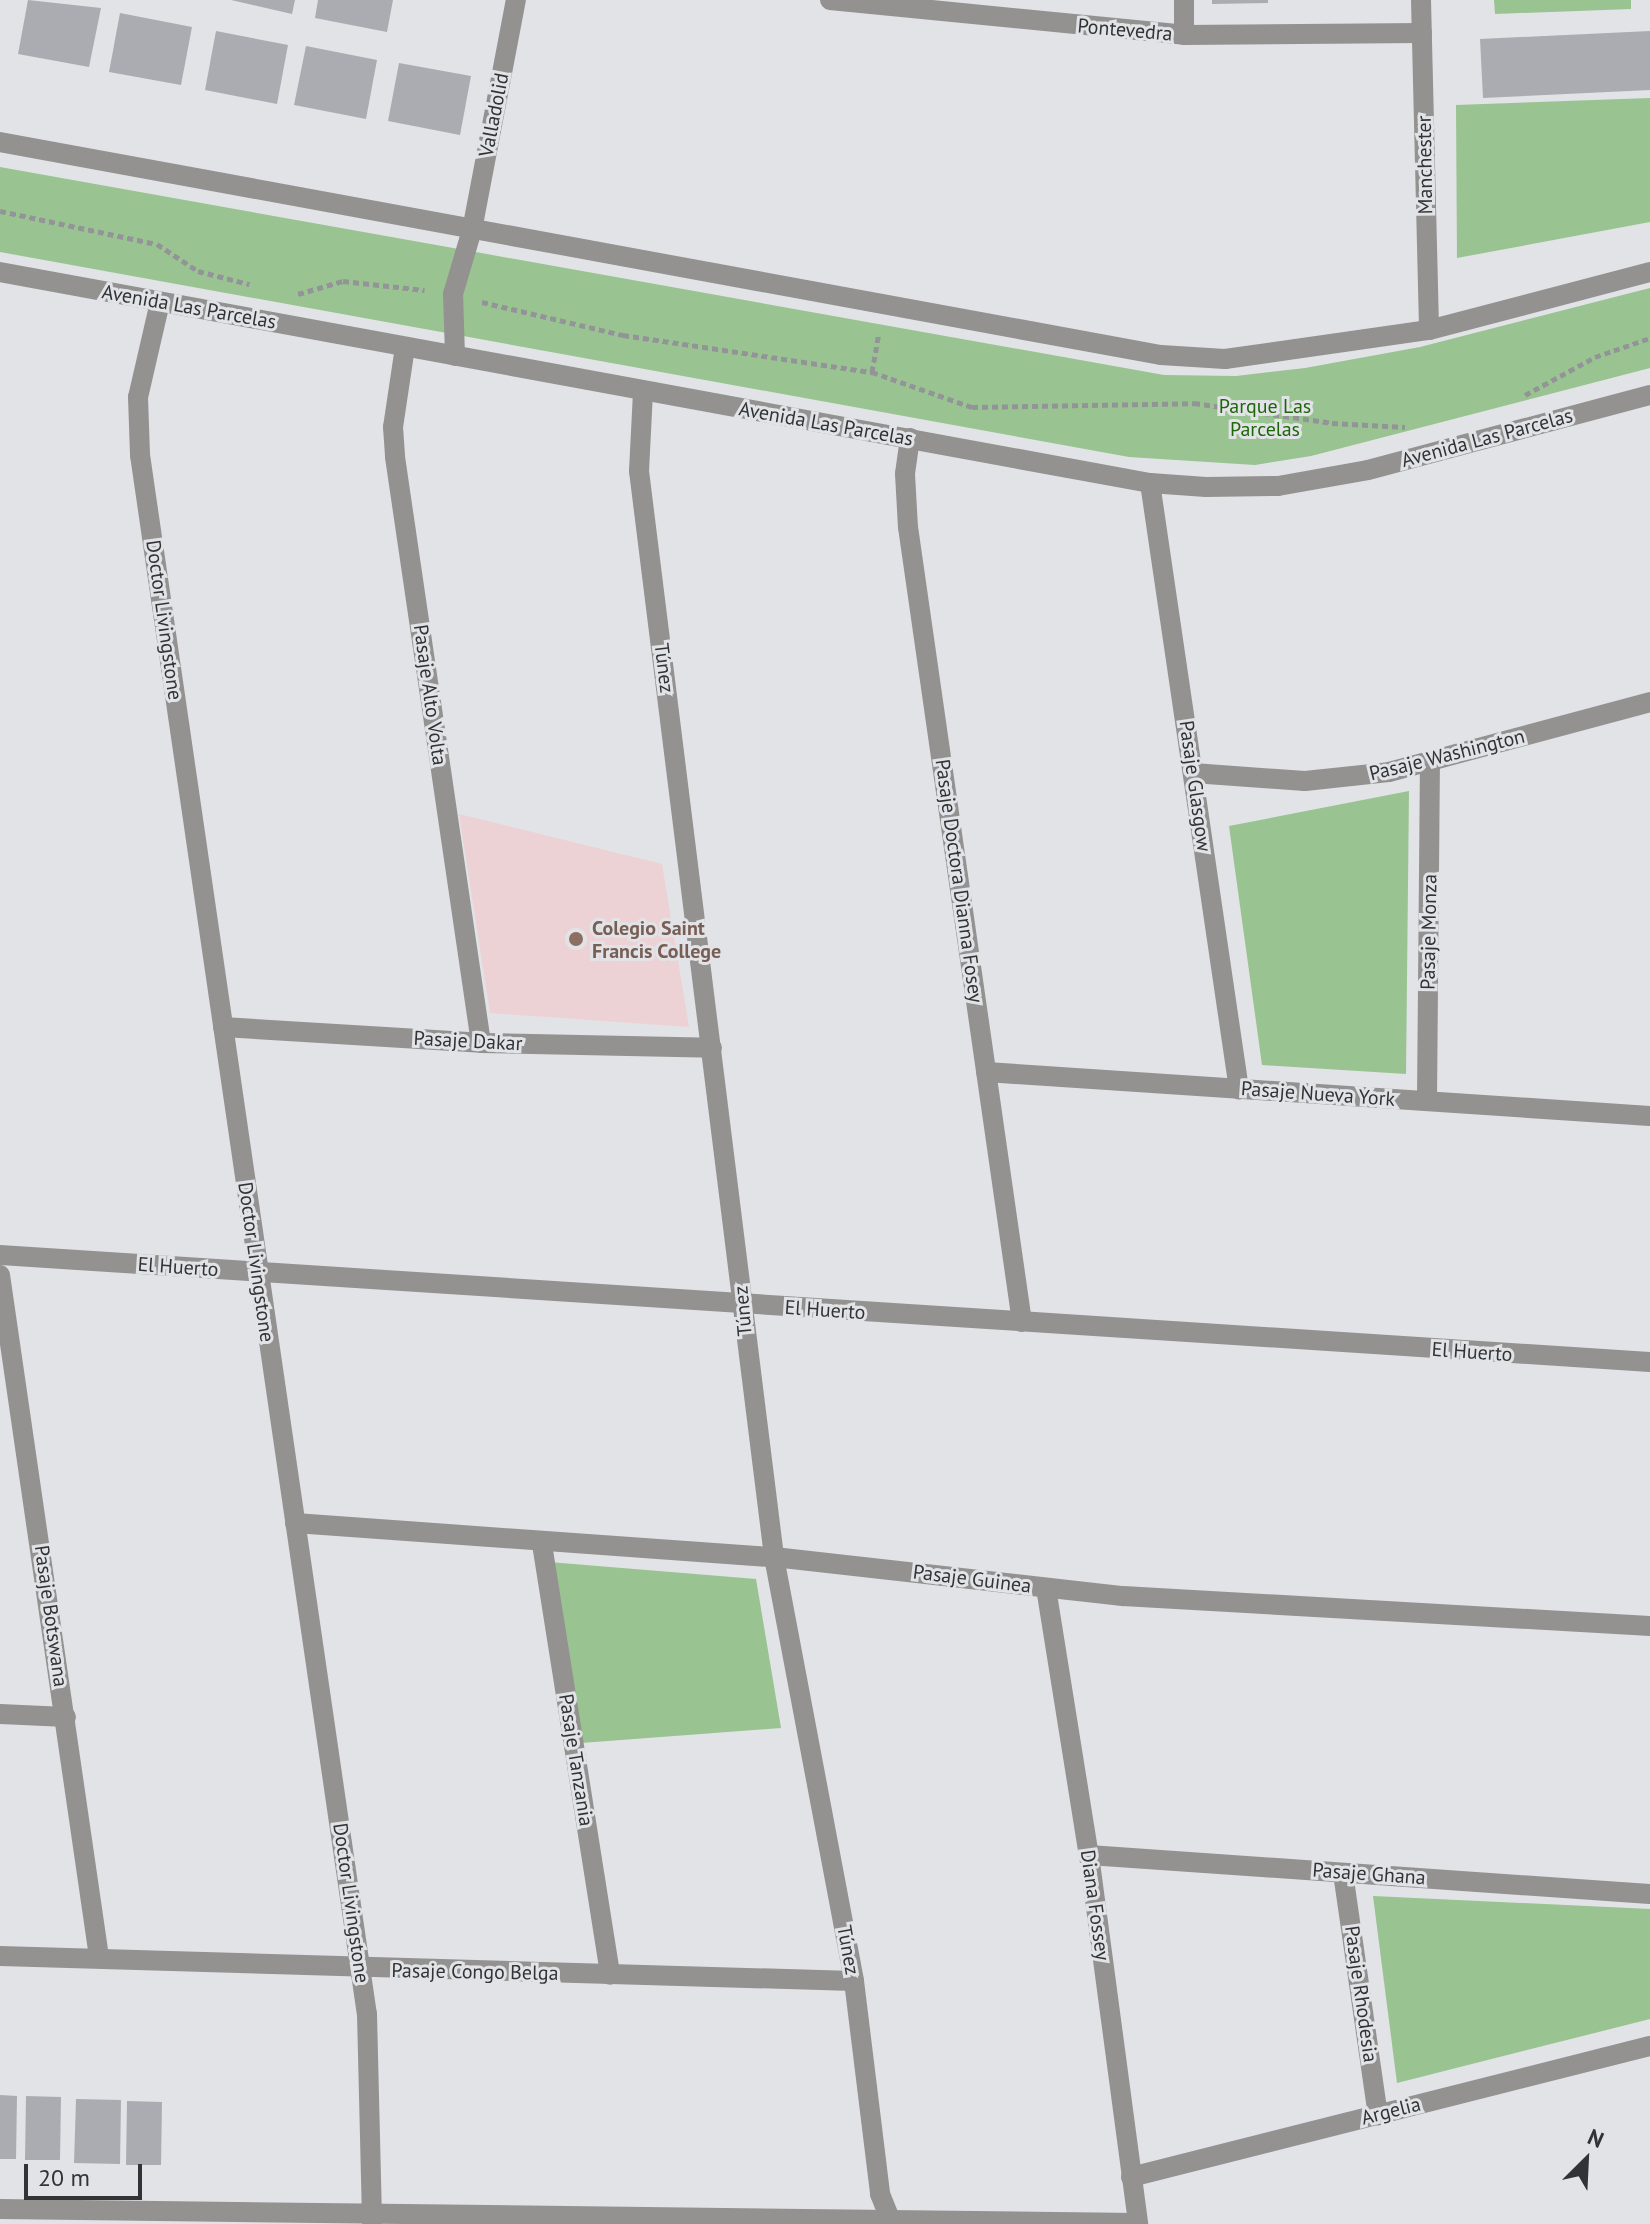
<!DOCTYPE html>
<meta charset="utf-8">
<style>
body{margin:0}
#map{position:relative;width:1650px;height:2224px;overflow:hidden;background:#e1e3e7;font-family:"PT Sans",sans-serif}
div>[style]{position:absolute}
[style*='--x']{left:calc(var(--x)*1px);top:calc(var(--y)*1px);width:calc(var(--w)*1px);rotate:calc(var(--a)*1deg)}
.education>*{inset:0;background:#ecd2d4}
.green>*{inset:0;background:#99c390}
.building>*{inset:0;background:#aaacb1}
.path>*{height:5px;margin-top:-2.5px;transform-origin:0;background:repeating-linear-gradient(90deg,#939497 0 6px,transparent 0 10px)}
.minor>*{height:20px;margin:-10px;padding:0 10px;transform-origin:10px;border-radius:10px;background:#939290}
.dots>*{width:22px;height:22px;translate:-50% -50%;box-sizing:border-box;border:4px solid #e1e3e7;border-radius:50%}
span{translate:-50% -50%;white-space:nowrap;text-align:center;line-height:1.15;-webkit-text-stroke:6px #e1e3e7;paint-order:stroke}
.street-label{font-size:20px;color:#323335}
.park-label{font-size:20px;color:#1c6608}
.education-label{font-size:20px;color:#785e54;font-weight:700}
.left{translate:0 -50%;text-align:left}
.north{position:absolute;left:1546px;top:2120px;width:80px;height:80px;-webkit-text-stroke:6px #e1e3e7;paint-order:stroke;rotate:24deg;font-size:22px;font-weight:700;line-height:32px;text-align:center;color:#323335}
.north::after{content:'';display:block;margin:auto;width:28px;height:36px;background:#323335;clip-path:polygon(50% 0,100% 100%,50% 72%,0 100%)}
.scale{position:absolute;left:24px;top:2164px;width:118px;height:36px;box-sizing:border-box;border:4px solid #323335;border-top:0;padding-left:10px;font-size:24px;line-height:28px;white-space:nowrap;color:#323335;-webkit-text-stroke:6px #e1e3e7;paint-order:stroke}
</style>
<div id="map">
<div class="education">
<div style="clip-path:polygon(459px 814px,662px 864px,689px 1027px,490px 1013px)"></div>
</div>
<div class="green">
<div style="clip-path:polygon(1494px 0,1631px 0,1631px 9px,1495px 14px)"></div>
<div style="clip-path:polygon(1650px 98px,1650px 222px,1457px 258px,1456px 105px)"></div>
<div style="clip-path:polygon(0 167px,1164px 375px,1236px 376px,1305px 368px,1420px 347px,1650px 288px,1650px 368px,1311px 456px,1255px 465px,1129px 457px,0 252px)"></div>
<div style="clip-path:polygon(1409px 791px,1406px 1074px,1262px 1065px,1229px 826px)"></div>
<div style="clip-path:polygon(549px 1562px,756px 1579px,781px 1728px,581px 1743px)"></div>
<div style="clip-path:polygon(1373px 1896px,1650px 1909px,1650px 2019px,1397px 2083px)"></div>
</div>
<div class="building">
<div style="clip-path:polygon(28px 0,101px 8px,89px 67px,18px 54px)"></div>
<div style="clip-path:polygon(231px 0,295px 0,292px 14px)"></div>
<div style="clip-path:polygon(318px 0,393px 0,387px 32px,315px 18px)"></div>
<div style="clip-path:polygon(1212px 0,1268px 0,1268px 3px,1212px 4px)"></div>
<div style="clip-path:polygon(120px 13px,192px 27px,181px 85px,109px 72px)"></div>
<div style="clip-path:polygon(216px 31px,288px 45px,277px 104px,205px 90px)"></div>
<div style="clip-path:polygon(1650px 31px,1650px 90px,1483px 98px,1480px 39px)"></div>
<div style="clip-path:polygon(306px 46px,377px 60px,366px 119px,294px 105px)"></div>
<div style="clip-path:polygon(399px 63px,471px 76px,460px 135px,388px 121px)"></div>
<div style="clip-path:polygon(0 2095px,17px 2096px,16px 2159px,0 2159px)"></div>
<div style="clip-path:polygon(26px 2096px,61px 2097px,60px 2160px,25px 2160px)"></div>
<div style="clip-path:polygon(76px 2099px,121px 2100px,120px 2164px,74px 2163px)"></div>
<div style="clip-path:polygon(127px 2101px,162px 2102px,161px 2165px,126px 2165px)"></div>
</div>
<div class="path">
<div style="--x:0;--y:211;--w:160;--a:11.9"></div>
<div style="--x:157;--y:244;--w:49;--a:33.4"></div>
<div style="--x:198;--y:271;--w:53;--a:14.3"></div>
<div style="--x:298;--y:294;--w:47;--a:-16.1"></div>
<div style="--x:343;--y:281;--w:82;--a:6.3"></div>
<div style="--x:482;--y:302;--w:145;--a:13.2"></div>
<div style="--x:623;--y:335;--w:252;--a:8.5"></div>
<div style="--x:872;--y:372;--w:106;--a:19.3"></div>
<div style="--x:972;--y:407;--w:222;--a:-1"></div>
<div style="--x:1194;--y:403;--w:139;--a:8.2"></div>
<div style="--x:1332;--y:423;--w:73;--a:3.1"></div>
<div style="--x:872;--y:372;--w:39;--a:-80"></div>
<div style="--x:1525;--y:395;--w:80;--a:-28.5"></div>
<div style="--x:1595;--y:357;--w:58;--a:-19.1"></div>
</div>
<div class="minor">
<div style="--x:830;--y:0;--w:356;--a:5.6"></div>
<div style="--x:1184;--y:35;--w:238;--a:-0.5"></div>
<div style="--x:1184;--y:0;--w:35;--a:90"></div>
<div style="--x:1421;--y:0;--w:330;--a:88.6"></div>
<div style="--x:0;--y:142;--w:1180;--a:10.4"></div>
<div style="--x:1161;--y:355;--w:64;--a:3.6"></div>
<div style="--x:1225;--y:359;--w:206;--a:-8.1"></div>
<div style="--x:1429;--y:330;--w:228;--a:-14.7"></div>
<div style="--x:0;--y:272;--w:1169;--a:10.4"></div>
<div style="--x:1150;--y:483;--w:56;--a:4.1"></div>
<div style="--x:1206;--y:487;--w:72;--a:-0.8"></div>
<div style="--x:1278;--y:486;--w:91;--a:-10.1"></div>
<div style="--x:1368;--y:470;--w:292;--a:-14.9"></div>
<div style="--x:160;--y:302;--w:98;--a:103"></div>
<div style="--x:138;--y:397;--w:58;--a:88"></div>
<div style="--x:140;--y:455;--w:1575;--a:81.72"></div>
<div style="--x:367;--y:2014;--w:210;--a:88.6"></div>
<div style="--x:405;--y:347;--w:81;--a:98.5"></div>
<div style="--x:393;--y:427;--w:30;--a:86"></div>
<div style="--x:395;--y:457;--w:592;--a:81.65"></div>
<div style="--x:455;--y:356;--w:62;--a:-91.8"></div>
<div style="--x:453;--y:294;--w:67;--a:-73.5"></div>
<div style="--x:472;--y:230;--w:234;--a:-79.2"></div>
<div style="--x:643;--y:392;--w:79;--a:92.9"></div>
<div style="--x:639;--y:471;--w:1094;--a:82.91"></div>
<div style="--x:774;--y:1557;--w:431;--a:79.3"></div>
<div style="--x:854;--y:1981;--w:215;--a:83"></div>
<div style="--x:880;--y:2194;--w:32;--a:68"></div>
<div style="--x:910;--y:438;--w:36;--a:98"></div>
<div style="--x:905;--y:474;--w:53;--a:86.8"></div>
<div style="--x:908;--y:527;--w:803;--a:81.84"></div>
<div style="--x:1150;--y:483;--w:613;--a:81.65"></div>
<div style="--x:1193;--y:773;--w:112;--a:4.1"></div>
<div style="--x:1305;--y:781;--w:84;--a:-6.1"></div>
<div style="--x:1389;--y:772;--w:270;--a:-15"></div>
<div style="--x:223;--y:1027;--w:258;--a:3.5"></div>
<div style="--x:481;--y:1043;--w:231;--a:1.2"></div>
<div style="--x:986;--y:1072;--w:665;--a:3.79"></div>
<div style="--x:1427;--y:1101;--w:338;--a:-89.5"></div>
<div style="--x:0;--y:1255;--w:1653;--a:3.71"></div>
<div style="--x:0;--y:1275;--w:689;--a:81.74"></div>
<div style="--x:295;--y:1523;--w:480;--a:4.1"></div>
<div style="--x:774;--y:1557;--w:351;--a:6.4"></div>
<div style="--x:1123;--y:1596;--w:528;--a:3.26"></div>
<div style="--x:542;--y:1544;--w:436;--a:81"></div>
<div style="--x:1046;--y:1588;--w:270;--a:80.9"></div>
<div style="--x:1089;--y:1855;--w:372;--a:82.4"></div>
<div style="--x:0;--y:1714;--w:66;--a:2.6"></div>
<div style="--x:1089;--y:1855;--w:562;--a:3.98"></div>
<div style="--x:1343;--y:1873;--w:245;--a:81.8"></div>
<div style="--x:0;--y:1956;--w:854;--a:1.68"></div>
<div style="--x:1131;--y:2177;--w:535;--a:-14.17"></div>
<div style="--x:0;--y:2209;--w:1137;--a:0.71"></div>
</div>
<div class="dots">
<div style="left:576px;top:939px;background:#8d6e63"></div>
</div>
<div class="street-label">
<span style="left:1125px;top:30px;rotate:5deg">Pontevedra</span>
<span style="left:494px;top:115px;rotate:-79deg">Valladolid</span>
<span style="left:1425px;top:165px;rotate:-91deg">Manchester</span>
<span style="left:189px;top:307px;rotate:10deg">Avenida Las Parcelas</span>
<span style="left:826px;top:424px;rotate:10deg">Avenida Las Parcelas</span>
<span style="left:1487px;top:438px;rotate:-15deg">Avenida Las Parcelas</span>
<span style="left:164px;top:620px;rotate:82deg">Doctor Livingstone</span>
<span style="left:664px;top:668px;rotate:83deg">Túnez</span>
<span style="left:430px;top:695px;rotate:82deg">Pasaje Alto Volta</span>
<span style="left:1447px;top:755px;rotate:-14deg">Pasaje Washington</span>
<span style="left:1195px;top:786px;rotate:82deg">Pasaje Glasgow</span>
<span style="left:959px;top:881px;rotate:82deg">Pasaje Doctora Dianna Fosey</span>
<span style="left:1429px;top:932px;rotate:-89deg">Pasaje Monza</span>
<span style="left:468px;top:1041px;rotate:3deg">Pasaje Dakar</span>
<span style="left:1318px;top:1094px;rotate:4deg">Pasaje Nueva York</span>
<span style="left:256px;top:1262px;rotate:82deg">Doctor Livingstone</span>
<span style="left:178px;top:1267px;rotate:4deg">El Huerto</span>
<span style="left:825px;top:1310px;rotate:4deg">El Huerto</span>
<span style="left:743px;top:1311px;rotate:-95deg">Túnez</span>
<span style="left:1472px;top:1352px;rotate:4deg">El Huerto</span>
<span style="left:972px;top:1579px;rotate:7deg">Pasaje Guinea</span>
<span style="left:51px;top:1616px;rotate:82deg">Pasaje Botswana</span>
<span style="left:576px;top:1760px;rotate:81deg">Pasaje Tanzania</span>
<span style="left:1369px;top:1874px;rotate:4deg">Pasaje Ghana</span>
<span style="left:351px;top:1903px;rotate:82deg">Doctor Livingstone</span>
<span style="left:1095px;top:1905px;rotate:82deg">Diana Fossey</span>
<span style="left:848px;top:1950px;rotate:80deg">Túnez</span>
<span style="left:475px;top:1972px;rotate:1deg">Pasaje Congo Belga</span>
<span style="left:1361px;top:1994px;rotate:82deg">Pasaje Rhodesia</span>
<span style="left:1391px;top:2111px;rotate:-14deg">Argelia</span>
</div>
<div class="park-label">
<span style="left:1265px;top:418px">Parque Las<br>Parcelas</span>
</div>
<div class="education-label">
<span class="left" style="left:592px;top:940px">Colegio Saint<br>Francis College</span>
</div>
<div class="north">N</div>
<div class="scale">20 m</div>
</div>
